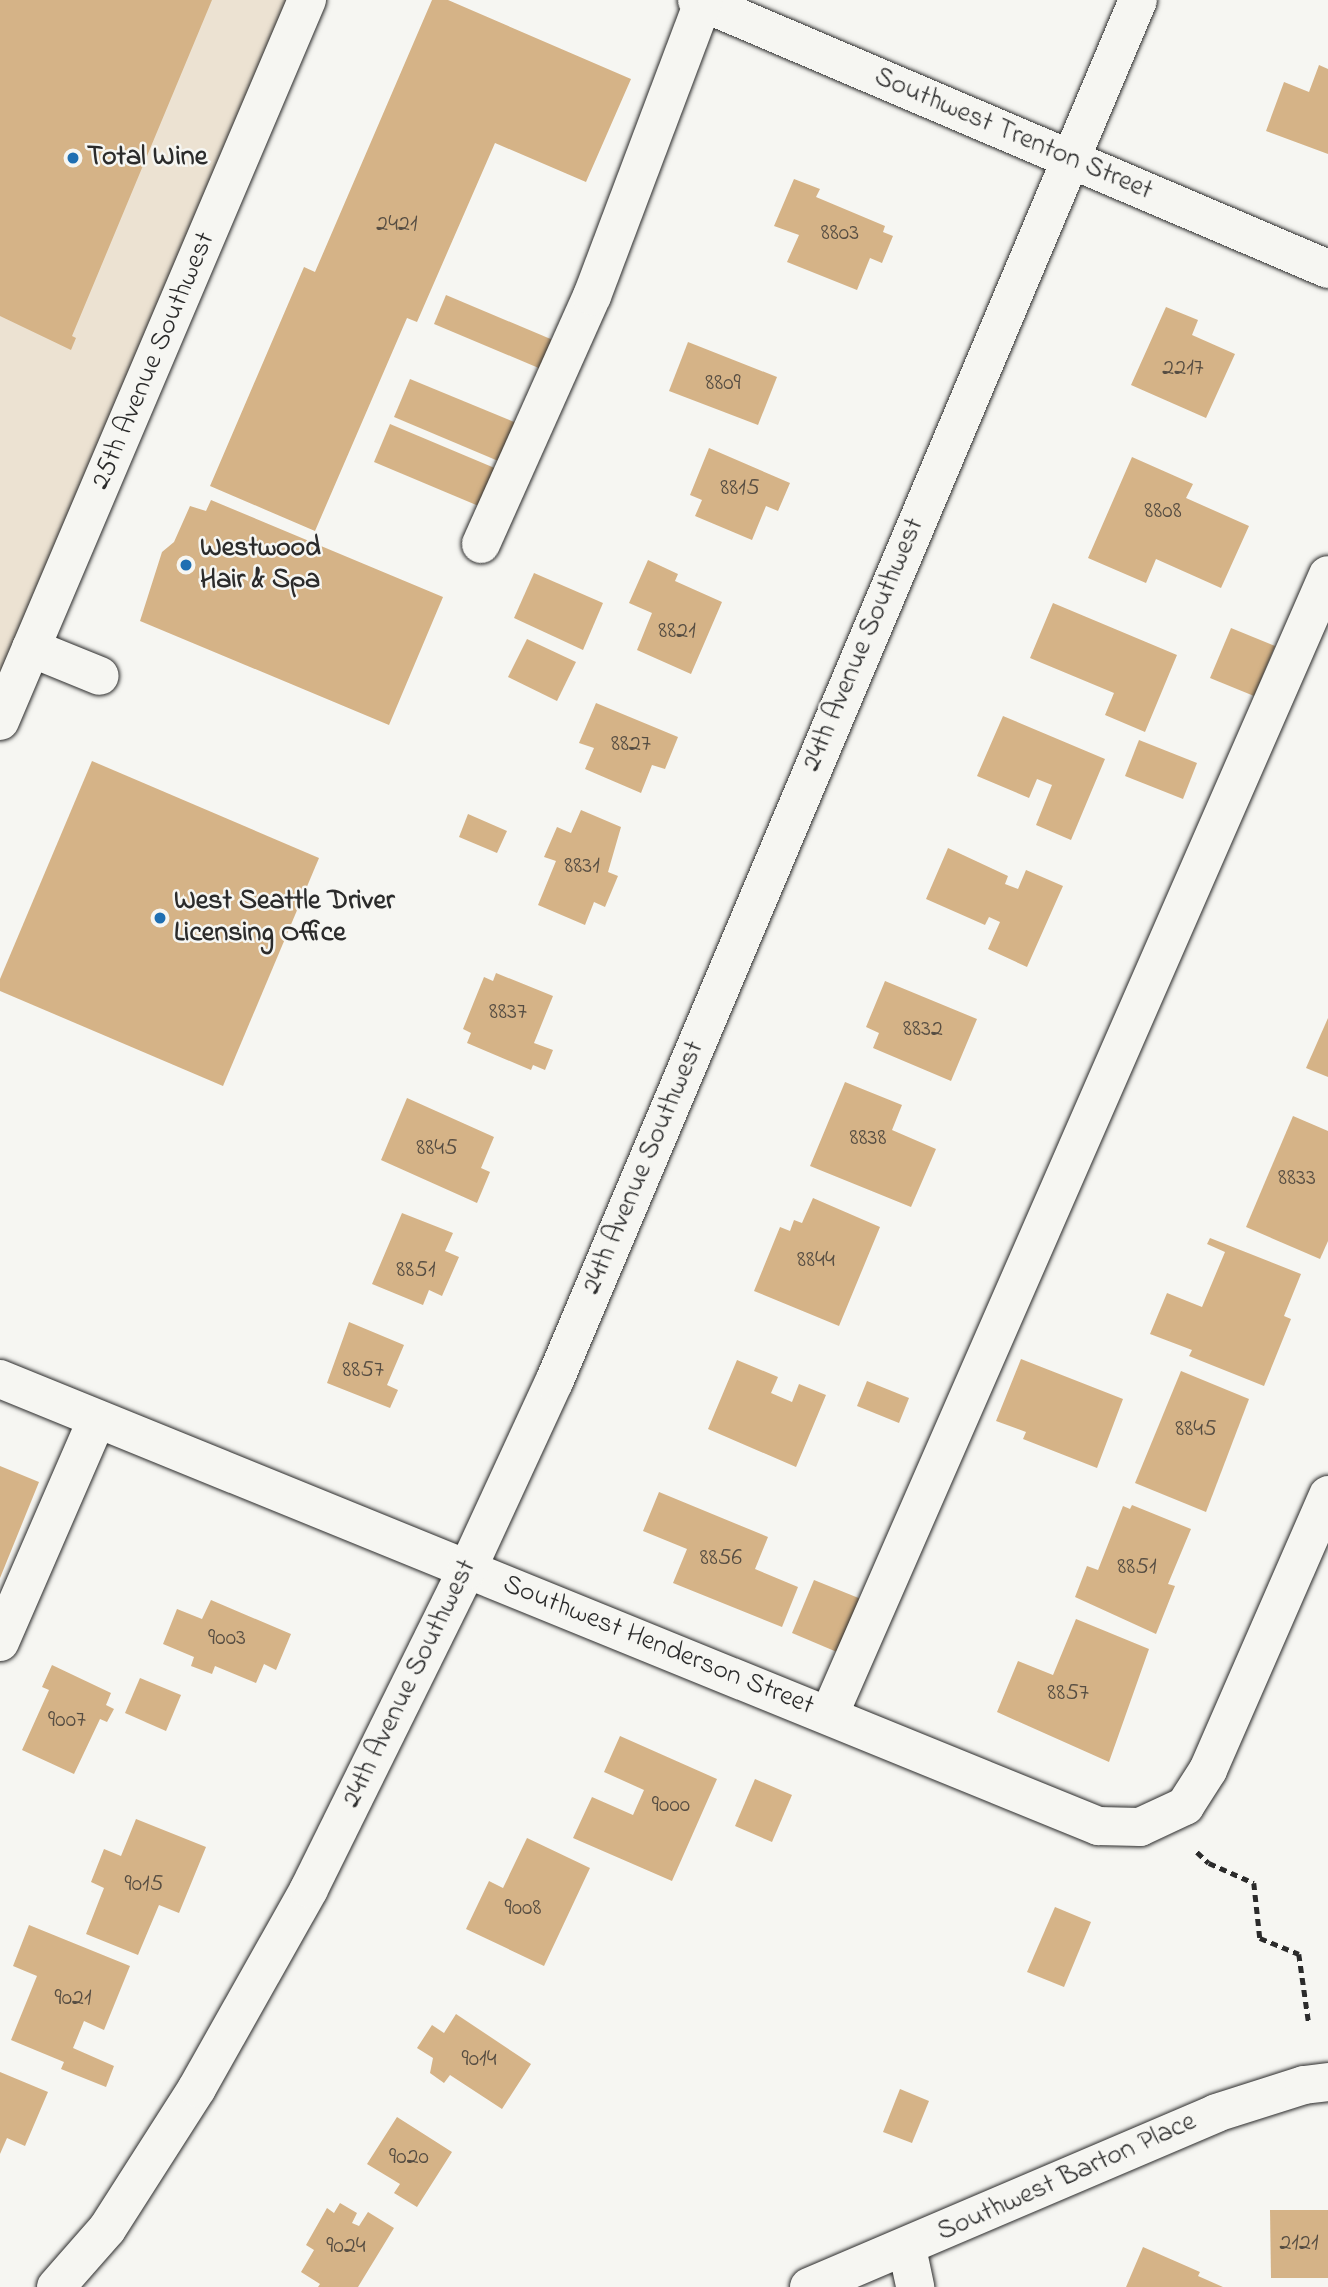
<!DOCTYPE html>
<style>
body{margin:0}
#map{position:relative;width:1328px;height:2287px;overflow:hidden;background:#f6f6f2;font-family:"Indie Flower",sans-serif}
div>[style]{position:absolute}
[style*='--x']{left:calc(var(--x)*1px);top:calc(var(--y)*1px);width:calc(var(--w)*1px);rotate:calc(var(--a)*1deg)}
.built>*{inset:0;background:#ece2d2}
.building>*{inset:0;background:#d5b387}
.path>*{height:4.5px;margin-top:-2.25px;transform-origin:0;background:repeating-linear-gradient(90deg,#2b2b2b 0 7px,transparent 0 12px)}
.roads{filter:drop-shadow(0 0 2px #2b2b2b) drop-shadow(0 0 2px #2b2b2b)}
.minor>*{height:38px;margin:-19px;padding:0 19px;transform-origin:19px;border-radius:19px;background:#f6f6f2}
.dots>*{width:19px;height:19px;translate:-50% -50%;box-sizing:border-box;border:4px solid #f6f6f2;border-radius:50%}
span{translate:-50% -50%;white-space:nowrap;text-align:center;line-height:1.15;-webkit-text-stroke:5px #f6f6f2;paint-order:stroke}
.number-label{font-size:24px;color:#564d42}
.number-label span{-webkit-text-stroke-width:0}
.street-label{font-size:28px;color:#2b2b2b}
.poi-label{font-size:28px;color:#2b2b2b;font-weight:700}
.left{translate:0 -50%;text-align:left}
</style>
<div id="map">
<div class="built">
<div style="clip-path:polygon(0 0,304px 0,0 721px)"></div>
</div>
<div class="building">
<div style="clip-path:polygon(0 0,212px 0,72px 336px,76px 338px,71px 350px,0 316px)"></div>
<div style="clip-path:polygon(432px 0,448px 0,631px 79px,586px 182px,495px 143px,417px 322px,407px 318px,315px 531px,210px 486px,304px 267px,315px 272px)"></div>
<div style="clip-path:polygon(1319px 65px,1328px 69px,1328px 154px,1266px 131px,1284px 82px,1309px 92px)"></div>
<div style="clip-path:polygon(794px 179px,820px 189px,816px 197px,885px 226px,883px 232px,893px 236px,882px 263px,870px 258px,857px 290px,787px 262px,799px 235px,774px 226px)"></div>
<div style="clip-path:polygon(446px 295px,553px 340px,541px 369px,434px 324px)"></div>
<div style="clip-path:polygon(1166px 307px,1198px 320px,1192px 335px,1235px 354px,1206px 418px,1131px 385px)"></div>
<div style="clip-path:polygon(688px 342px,777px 377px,758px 425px,669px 391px)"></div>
<div style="clip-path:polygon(410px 379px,519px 424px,503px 463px,394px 417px)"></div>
<div style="clip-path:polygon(390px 424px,497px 469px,481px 507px,374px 462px)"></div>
<div style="clip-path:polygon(709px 448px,790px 483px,778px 511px,766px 506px,752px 540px,695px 516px,702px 500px,690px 495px)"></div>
<div style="clip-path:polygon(1132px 457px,1193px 484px,1186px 498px,1249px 526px,1221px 588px,1156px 559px,1146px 583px,1088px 558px)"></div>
<div style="clip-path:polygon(211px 500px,443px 597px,389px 725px,140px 621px,162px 552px,174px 542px,190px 506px,206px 511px)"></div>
<div style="clip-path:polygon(648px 560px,678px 574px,675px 581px,722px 602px,691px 674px,637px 650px,652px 613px,629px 603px)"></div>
<div style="clip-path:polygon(534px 573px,603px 603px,583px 650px,514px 618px)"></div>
<div style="clip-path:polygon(1053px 603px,1177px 655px,1145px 732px,1105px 715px,1114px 693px,1030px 658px)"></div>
<div style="clip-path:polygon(1231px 628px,1275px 646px,1254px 696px,1210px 678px)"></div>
<div style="clip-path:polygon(527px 639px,576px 662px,557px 701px,508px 677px)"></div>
<div style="clip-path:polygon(596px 703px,678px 737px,665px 769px,652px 765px,641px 793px,585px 769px,594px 748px,579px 743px)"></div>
<div style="clip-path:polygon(1003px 716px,1105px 759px,1071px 840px,1036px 825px,1052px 785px,1037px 779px,1029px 798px,977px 776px)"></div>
<div style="clip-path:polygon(1139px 740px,1197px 763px,1183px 799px,1125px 776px)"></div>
<div style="clip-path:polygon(92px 761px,319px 858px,223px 1086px,0 991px,0 979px)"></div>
<div style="clip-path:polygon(581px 810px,621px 827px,608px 872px,618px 876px,605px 907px,594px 902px,585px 925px,538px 905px,556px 861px,544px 857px,557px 827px,571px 833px)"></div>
<div style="clip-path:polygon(468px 814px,507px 831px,497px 853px,459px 837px)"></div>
<div style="clip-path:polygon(948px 848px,1008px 876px,1005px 884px,1018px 889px,1026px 870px,1063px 886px,1027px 967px,988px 949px,1000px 922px,989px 917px,985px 925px,926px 899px)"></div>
<div style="clip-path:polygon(496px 973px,553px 996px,534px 1043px,553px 1050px,545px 1070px,533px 1065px,531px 1070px,467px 1043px,471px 1033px,463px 1029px,484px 977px,493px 981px)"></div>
<div style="clip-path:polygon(885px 981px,977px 1019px,951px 1081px,873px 1048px,879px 1033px,866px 1027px)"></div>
<div style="clip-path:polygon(1328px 1018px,1328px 1077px,1306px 1068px)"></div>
<div style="clip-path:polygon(845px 1082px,902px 1105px,892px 1130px,936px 1149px,911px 1207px,810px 1166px)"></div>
<div style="clip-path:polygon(407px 1098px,494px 1137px,481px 1168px,490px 1172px,477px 1203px,381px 1160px)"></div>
<div style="clip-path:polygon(1293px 1116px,1328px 1131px,1328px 1241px,1320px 1259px,1246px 1227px)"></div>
<div style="clip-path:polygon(813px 1198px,880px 1227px,839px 1326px,754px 1291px,780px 1227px,790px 1231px,794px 1220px,802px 1223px)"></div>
<div style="clip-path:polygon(402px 1213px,453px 1233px,445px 1251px,459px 1257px,442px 1296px,429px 1290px,423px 1305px,372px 1284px)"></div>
<div style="clip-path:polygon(1210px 1238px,1301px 1274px,1284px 1316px,1291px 1319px,1264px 1386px,1189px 1356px,1192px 1350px,1150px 1334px,1167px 1293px,1202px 1307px,1225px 1252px,1207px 1244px)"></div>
<div style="clip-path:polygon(349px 1322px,404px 1345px,387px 1385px,398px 1390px,390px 1408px,327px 1383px)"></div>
<div style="clip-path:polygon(1021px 1359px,1123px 1399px,1097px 1468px,1023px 1439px,1026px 1432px,996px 1421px)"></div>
<div style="clip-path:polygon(737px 1360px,778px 1377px,771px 1393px,792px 1402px,799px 1384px,826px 1395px,796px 1467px,708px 1429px)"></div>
<div style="clip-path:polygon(1181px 1371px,1249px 1399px,1206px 1512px,1135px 1483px)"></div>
<div style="clip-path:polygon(867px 1381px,909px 1398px,899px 1423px,857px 1406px)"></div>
<div style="clip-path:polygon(0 1466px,39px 1482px,0 1578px)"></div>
<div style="clip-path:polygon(659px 1492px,768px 1537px,755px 1569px,798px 1587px,782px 1627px,673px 1583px,687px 1549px,643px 1531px)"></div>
<div style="clip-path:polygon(1132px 1505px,1191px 1529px,1168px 1584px,1175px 1586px,1156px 1634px,1075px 1597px,1087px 1566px,1098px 1570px,1123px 1506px,1130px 1509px)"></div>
<div style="clip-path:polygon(814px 1580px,866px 1601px,844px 1655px,792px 1633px)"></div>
<div style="clip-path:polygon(211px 1600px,291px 1634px,276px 1670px,264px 1664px,256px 1683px,215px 1666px,212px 1674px,191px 1666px,194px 1657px,163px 1644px,177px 1609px,202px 1619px)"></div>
<div style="clip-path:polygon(1076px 1619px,1149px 1649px,1109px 1762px,997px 1712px,1018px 1661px,1053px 1675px)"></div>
<div style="clip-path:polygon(52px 1665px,111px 1693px,106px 1705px,114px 1709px,107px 1722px,100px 1719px,74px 1774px,22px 1750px,49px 1690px,42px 1687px)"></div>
<div style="clip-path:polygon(140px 1678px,181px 1695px,166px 1731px,125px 1713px)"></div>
<div style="clip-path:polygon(620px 1736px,717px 1779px,672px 1881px,573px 1838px,592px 1797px,633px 1815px,644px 1790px,604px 1772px)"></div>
<div style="clip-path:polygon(755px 1779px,792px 1795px,772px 1842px,735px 1826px)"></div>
<div style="clip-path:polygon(136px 1819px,206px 1847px,179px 1913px,159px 1905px,138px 1955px,86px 1934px,104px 1888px,91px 1882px,104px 1849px,121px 1856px)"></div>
<div style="clip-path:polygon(527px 1838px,590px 1868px,544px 1966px,466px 1929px,489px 1881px,503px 1888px)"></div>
<div style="clip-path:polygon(1055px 1907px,1091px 1922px,1064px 1987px,1027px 1972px)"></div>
<div style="clip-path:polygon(29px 1925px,130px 1966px,104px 2030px,84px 2021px,73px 2048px,114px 2066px,106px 2087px,61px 2069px,64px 2062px,11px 2040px,37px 1976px,13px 1966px)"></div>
<div style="clip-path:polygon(456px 2014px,531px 2064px,502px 2109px,450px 2075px,444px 2083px,430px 2073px,433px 2058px,417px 2048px,432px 2025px,444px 2033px)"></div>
<div style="clip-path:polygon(0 2072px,48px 2092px,25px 2146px,7px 2138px,0 2154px)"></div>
<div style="clip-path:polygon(900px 2089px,929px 2101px,912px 2143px,883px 2132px)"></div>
<div style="clip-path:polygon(397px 2117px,452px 2152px,417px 2207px,394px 2193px,400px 2184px,367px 2164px)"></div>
<div style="clip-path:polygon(340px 2203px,357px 2213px,352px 2223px,359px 2226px,368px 2212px,394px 2228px,358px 2287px,318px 2287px,320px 2284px,301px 2272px,314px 2250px,306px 2245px,327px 2208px,334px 2213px)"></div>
<div style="clip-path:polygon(1270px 2210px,1328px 2210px,1328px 2278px,1271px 2278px)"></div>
<div style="clip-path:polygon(1143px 2247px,1200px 2272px,1198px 2276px,1223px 2287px,1126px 2287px)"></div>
</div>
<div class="path">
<div style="--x:1197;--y:1852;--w:16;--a:43"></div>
<div style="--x:1209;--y:1863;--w:49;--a:24"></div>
<div style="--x:1254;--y:1883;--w:55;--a:83.8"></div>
<div style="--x:1260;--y:1938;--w:42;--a:22.3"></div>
<div style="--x:1299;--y:1954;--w:71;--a:81.9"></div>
</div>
<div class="roads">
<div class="minor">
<div style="--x:697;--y:0;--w:686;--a:23.09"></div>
<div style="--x:481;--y:544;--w:272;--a:-65.9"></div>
<div style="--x:592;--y:296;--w:314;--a:-69.3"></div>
<div style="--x:31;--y:648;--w:74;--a:22.1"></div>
<div style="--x:0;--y:721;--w:784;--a:-66.94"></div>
<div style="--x:0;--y:1379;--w:1186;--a:22.15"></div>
<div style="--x:1098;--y:1826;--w:42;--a:1.4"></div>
<div style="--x:1140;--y:1827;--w:50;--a:-25"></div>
<div style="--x:1185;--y:1806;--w:43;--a:-57.4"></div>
<div style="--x:1208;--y:1770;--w:300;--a:-66.4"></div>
<div style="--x:0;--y:1642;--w:243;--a:-66.5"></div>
<div style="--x:830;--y:1713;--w:1242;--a:-66.37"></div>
<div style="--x:907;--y:2248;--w:40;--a:78"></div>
<div style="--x:56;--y:2287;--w:77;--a:-48.7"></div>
<div style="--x:107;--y:2229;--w:167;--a:-57.4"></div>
<div style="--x:197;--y:2088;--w:228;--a:-60.6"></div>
<div style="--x:309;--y:1889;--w:356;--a:-63.7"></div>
<div style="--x:467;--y:1570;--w:207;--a:-65.2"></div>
<div style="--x:554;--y:1382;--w:1500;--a:-67.09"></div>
<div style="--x:809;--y:2287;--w:443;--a:-23.1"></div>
<div style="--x:1216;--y:2113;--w:92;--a:-17.7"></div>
<div style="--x:1304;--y:2085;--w:24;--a:-7"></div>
</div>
</div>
<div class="dots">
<div style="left:73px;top:158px;background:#1f6fb2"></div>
<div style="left:186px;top:565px;background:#1f6fb2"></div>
<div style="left:160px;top:918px;background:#1f6fb2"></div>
</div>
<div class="number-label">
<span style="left:397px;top:225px">2421</span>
<span style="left:840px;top:234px">8803</span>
<span style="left:1183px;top:369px">2217</span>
<span style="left:723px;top:384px">8809</span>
<span style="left:740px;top:489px">8815</span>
<span style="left:1163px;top:512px">8808</span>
<span style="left:677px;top:632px">8821</span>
<span style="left:631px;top:745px">8827</span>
<span style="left:582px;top:867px">8831</span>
<span style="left:508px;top:1013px">8837</span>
<span style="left:923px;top:1030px">8832</span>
<span style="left:868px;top:1139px">8838</span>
<span style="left:437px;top:1149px">8845</span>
<span style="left:1297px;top:1179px">8833</span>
<span style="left:816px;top:1261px">8844</span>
<span style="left:416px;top:1271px">8851</span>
<span style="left:363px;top:1371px">8857</span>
<span style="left:1196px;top:1430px">8845</span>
<span style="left:721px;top:1559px">8856</span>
<span style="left:1137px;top:1568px">8851</span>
<span style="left:227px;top:1639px">9003</span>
<span style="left:1068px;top:1694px">8857</span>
<span style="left:67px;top:1721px">9007</span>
<span style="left:671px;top:1806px">9000</span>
<span style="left:144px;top:1885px">9015</span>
<span style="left:523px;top:1909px">9008</span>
<span style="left:73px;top:1999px">9021</span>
<span style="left:479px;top:2060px">9014</span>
<span style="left:409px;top:2158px">9020</span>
<span style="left:1299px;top:2244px">2121</span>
<span style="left:346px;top:2247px">9024</span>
</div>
<div class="street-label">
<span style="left:1013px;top:135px;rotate:23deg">Southwest Trenton Street</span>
<span style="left:154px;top:361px;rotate:-67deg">25th Avenue Southwest</span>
<span style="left:864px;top:645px;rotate:-67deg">24th Avenue Southwest</span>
<span style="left:644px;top:1168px;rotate:-67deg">24th Avenue Southwest</span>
<span style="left:658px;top:1646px;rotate:22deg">Southwest Henderson Street</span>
<span style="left:410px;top:1684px;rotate:-64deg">24th Avenue Southwest</span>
<span style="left:1067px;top:2178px;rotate:-24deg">Southwest Barton Place</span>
</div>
<div class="poi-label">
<span class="left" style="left:87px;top:158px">Total Wine</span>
<span class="left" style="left:200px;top:565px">Westwood<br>Hair &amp; Spa</span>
<span class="left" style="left:174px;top:918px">West Seattle Driver<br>Licensing Office</span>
</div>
</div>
